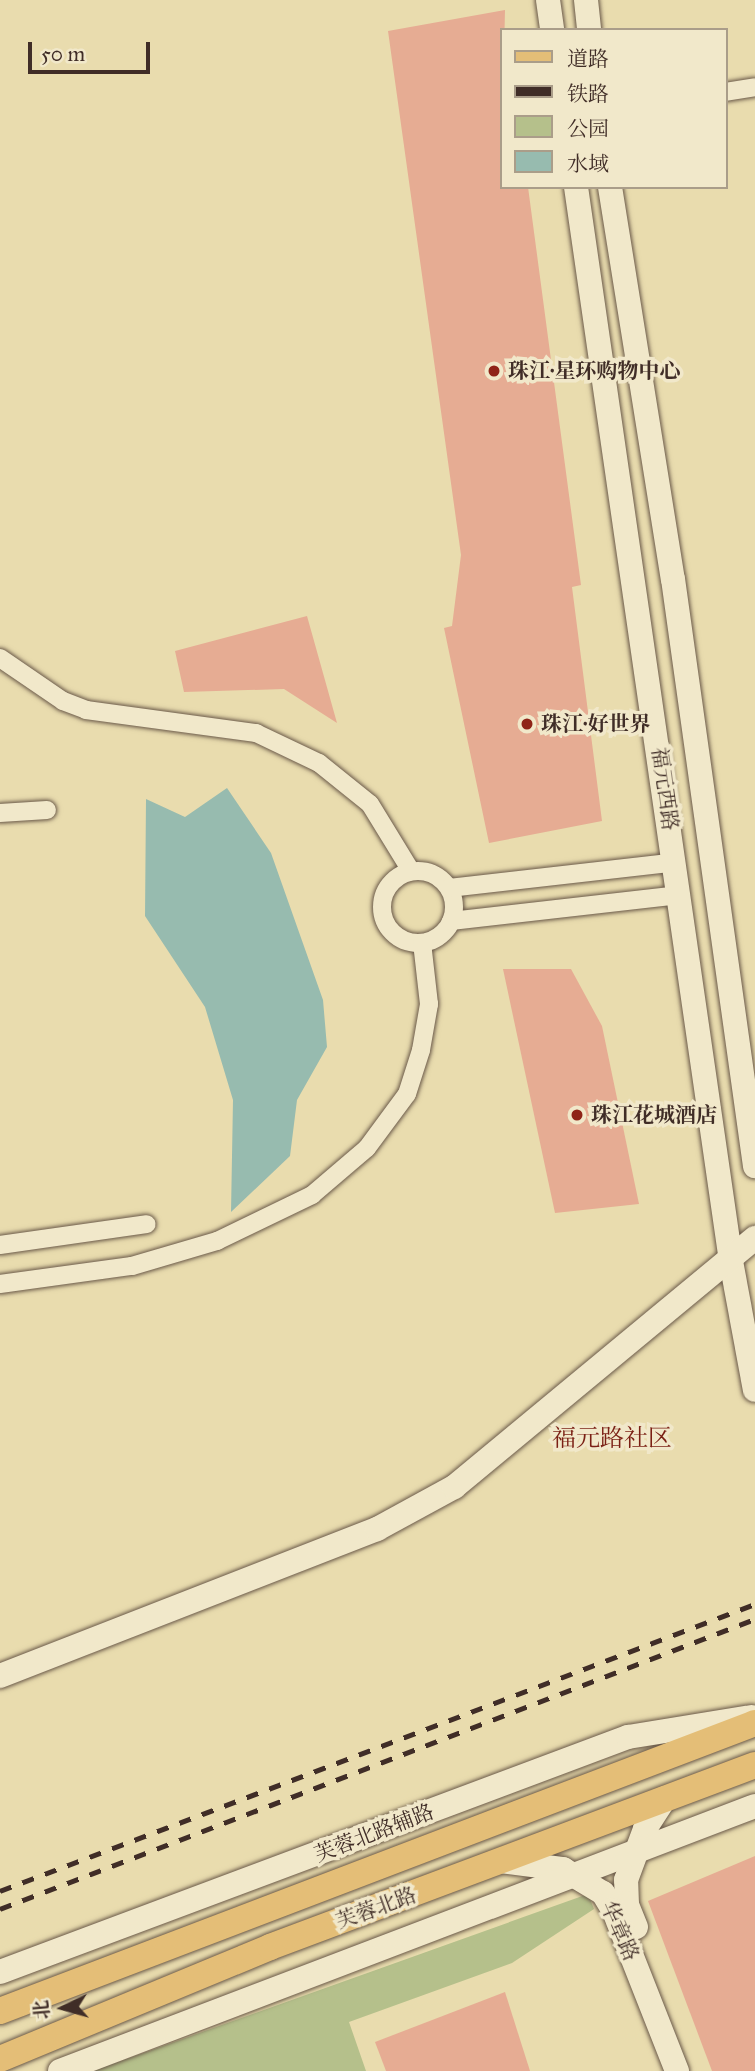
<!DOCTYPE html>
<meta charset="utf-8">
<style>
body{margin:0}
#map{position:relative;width:755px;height:2071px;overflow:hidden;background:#e9dcae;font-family:"IM FELL Great Primer","Noto Serif SC",serif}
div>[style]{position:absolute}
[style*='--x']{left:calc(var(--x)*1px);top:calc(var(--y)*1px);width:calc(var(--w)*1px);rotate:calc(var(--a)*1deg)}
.green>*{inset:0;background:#b5c08b}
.water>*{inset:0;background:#97bbaf}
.building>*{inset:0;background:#e6ac93}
.roads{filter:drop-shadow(0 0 2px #6a5949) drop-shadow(0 0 2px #6a5949)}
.street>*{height:18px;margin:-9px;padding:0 9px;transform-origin:9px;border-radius:9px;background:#f1e8ca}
.street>.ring{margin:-9px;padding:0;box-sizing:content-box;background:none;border:18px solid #f1e8ca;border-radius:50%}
.secondary>*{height:24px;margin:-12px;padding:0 12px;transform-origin:12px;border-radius:12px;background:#f1e8ca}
.primary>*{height:26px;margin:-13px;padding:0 13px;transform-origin:13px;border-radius:13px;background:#e4be77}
.rail>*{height:5px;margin-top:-2.5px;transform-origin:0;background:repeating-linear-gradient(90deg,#402d27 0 12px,transparent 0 24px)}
.dots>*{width:19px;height:19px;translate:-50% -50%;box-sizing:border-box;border:4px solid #f1e8ca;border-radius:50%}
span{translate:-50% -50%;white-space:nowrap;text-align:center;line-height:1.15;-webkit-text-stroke:7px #f1e8ca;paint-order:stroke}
.poi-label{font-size:21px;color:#402d27;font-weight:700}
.left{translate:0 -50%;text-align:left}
.street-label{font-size:21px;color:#402d27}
.quarter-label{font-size:24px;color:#7a1f14}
.legend{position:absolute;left:500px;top:28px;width:228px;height:161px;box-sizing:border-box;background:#f1e8ca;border:2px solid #aa9d89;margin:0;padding:9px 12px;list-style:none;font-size:21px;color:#402d27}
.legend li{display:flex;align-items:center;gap:14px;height:35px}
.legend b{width:35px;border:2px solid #aa9d89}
.north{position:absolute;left:28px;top:1973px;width:70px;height:70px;-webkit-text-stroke:5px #f1e8ca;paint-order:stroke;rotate:265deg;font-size:19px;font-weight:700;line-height:28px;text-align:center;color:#402d27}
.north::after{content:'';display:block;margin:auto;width:24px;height:32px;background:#402d27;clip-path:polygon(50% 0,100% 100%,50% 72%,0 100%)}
.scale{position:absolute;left:28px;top:42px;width:122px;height:32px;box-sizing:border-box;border:4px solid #402d27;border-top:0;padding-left:9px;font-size:21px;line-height:24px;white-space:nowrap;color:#402d27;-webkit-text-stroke:5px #f1e8ca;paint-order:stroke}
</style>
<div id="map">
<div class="green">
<div style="clip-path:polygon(588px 1894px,594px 1909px,512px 1963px,349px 2022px,366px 2071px,93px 2071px)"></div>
</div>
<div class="water">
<div style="clip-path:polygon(227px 788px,271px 853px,323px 1000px,327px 1047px,297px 1100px,290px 1156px,231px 1212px,233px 1100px,205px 1007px,145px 916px,146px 799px,185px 817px)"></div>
</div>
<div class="building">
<div style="clip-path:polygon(505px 10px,501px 187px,528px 187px,581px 585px,572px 587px,602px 821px,489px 843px,444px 628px,452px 626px,461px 555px,388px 31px)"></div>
<div style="clip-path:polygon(307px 616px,337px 723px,284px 689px,184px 692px,175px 651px)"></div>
<div style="clip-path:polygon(503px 969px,571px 969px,602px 1026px,639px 1204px,555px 1213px)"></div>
<div style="clip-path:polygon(755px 1856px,755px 2071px,712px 2071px,648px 1901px)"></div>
<div style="clip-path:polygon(505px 1992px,530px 2071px,386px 2071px,375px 2042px)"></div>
</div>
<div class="roads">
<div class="street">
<div style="--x:725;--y:92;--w:30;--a:-9"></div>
<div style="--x:0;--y:658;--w:76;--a:34.3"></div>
<div style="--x:63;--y:701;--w:25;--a:21"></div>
<div style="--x:86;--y:710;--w:172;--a:7.7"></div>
<div style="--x:256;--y:733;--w:70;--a:25.5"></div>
<div style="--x:319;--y:763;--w:65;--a:38.8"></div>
<div style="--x:370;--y:804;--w:79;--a:58.5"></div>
<div style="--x:0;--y:813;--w:47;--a:-3.7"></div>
<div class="ring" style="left:382px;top:871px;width:54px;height:54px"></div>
<div style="--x:449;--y:888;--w:228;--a:-6.5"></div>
<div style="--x:451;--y:921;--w:230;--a:-6.5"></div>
<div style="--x:0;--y:1245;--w:148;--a:-8.1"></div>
<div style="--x:0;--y:1284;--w:133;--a:-7.8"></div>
<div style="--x:132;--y:1266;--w:89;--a:-16.4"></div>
<div style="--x:217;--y:1241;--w:106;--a:-25.8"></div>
<div style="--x:312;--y:1195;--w:72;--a:-40.5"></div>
<div style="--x:367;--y:1148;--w:67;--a:-53.5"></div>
<div style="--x:407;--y:1094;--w:46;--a:-72.3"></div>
<div style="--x:421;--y:1050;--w:47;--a:-80.1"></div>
<div style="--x:429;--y:1004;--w:61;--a:-96.5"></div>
</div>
<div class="secondary">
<div style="--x:548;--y:0;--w:30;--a:82"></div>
<div style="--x:586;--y:0;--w:30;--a:84"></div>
<div style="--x:576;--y:187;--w:1085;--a:81.79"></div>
<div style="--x:731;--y:1261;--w:131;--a:79.5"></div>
<div style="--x:610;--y:187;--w:397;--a:80.9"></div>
<div style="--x:673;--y:579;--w:593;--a:82.05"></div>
<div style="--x:0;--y:1676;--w:405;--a:-21.3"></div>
<div style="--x:377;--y:1529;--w:88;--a:-28.6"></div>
<div style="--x:454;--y:1487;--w:391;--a:-39.6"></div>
<div style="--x:501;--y:1861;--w:63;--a:7.4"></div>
<div style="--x:563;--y:1869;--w:47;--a:31"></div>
<div style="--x:603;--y:1893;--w:21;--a:59"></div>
<div style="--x:614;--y:1911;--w:172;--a:68.5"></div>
<div style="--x:636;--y:1927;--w:24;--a:-112"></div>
<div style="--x:627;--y:1905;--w:25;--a:-92"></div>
<div style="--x:626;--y:1880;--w:54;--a:-69.6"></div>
<div style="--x:645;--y:1829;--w:37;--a:-57"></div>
<div style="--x:0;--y:1972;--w:671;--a:-20.52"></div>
<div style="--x:628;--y:1737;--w:125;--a:-9.2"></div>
<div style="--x:60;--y:2071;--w:744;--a:-20.87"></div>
</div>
<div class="primary">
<div style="--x:0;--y:2011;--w:808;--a:-20.88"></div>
<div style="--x:0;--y:2059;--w:292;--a:-22.5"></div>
<div style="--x:270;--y:1947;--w:518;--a:-20.57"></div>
</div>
</div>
<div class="rail">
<div style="--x:0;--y:1891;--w:808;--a:-20.81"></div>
<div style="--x:0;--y:1909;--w:809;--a:-21.01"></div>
</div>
<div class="dots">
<div style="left:494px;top:371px;background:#8f2418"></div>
<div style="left:527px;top:724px;background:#8f2418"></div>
<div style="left:577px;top:1115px;background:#8f2418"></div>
</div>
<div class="poi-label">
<span class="left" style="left:508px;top:371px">珠江·星环购物中心</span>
<span class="left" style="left:541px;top:724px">珠江·好世界</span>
<span class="left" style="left:591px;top:1115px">珠江花城酒店</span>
</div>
<div class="street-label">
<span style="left:665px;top:789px;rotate:82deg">福元西路</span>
<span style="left:374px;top:1833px;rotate:-21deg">芙蓉北路辅路</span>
<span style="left:376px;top:1908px;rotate:-20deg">芙蓉北路</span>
<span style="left:620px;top:1931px;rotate:66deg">华章路</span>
</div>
<div class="quarter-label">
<span style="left:612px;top:1439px">福元路社区</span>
</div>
<ul class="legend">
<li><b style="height:9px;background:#e4be77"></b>道路</li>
<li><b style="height:9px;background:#402d27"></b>铁路</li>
<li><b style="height:19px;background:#b5c08b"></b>公园</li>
<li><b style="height:19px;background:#97bbaf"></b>水域</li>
</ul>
<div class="north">北</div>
<div class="scale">50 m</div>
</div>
